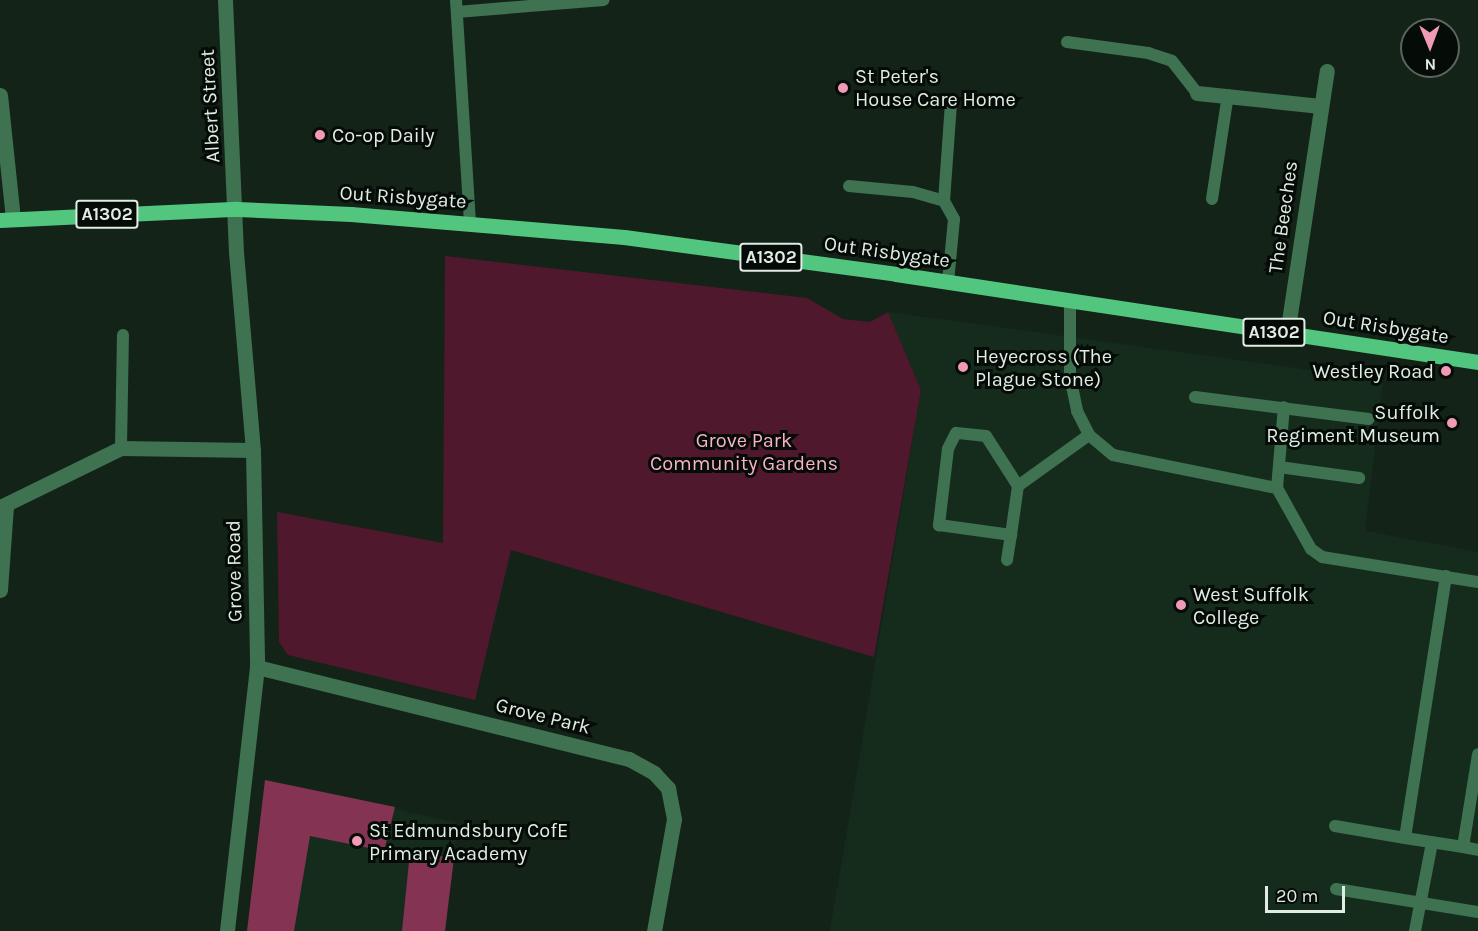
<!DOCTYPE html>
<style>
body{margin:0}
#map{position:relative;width:1478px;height:931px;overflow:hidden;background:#132318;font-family:Karla,sans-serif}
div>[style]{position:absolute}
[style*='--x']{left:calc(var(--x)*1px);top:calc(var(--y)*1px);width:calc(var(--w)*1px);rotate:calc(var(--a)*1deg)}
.built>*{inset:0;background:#152c1d}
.green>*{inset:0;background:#4f182d}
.forest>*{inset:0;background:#843452}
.service>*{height:12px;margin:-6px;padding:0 6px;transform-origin:6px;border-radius:6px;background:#3e7250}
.minor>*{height:15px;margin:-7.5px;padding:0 7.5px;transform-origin:7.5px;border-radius:7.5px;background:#3e7250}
.primary>*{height:15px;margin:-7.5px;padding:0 7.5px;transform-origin:7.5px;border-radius:7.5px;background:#52c67f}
.dots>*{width:16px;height:16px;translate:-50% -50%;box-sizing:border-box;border:3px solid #050b06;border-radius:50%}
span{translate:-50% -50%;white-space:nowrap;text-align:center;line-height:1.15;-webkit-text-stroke:6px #050b06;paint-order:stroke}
.shield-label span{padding:2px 4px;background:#050b06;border:2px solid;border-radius:4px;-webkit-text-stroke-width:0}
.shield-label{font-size:18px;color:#e1ece4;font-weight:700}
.poi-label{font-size:20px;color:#e1ece4}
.left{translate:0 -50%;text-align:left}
.right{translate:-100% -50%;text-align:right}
.street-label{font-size:20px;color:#e1ece4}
.park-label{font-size:20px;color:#f8b1c6}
.north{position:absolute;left:1400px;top:18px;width:60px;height:60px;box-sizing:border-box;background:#050b06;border:2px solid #5d655f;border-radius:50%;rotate:179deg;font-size:16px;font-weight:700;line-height:24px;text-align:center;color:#e1ece4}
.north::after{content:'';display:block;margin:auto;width:21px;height:27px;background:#f09ab5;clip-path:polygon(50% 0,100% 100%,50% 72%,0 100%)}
.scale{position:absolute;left:1265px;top:886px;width:80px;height:27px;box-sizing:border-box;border:3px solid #e1ece4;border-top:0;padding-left:8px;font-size:18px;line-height:21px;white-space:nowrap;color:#e1ece4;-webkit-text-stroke:4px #050b06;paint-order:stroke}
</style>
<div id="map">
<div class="built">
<div style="clip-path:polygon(888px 312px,1383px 380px,1365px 531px,1478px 552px,1478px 931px,830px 931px,921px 390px)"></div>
<div style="clip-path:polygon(265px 780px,458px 823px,445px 931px,247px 931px)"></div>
</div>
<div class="green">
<div style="clip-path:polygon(445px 256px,807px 298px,843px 319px,870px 322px,888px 312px,921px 390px,874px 657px,511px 550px,475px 700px,288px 655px,279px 642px,277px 512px,443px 543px)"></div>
</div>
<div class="forest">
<div style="clip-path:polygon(265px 780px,395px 807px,384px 851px,310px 836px,294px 931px,247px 931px)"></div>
<div style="clip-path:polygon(410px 852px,454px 858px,445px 931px,402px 931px)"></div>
</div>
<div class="service">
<div style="--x:456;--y:0;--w:223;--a:86.4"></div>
<div style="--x:457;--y:12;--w:147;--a:-4.7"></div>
<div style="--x:1067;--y:42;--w:82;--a:7.7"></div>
<div style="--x:1148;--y:53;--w:25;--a:18"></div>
<div style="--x:1172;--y:61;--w:41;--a:52"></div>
<div style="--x:849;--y:186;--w:64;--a:5.4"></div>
<div style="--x:913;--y:192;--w:32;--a:16"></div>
<div style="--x:944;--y:201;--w:21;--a:61"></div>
<div style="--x:954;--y:219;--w:63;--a:95.4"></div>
<div style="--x:1212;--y:199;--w:105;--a:-81.3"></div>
<div style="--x:944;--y:201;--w:98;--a:-85.9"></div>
<div style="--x:1070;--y:300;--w:77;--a:90"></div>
<div style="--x:1070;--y:377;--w:35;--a:78"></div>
<div style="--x:1077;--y:411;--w:27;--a:63"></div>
<div style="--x:1089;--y:435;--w:31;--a:40"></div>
<div style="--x:1113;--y:455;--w:167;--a:11.4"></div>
<div style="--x:1277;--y:488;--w:70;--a:60.9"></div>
<div style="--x:1311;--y:549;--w:14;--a:36"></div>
<div style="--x:1322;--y:557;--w:158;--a:9.1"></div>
<div style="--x:1195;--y:397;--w:175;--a:7.2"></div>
<div style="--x:121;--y:448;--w:113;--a:-89"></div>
<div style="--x:1279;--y:467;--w:81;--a:7.8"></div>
<div style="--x:1018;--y:486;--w:87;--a:-35.7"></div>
<div style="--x:1277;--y:488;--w:81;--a:-85.1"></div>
<div style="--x:1007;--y:560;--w:25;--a:-81"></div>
<div style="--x:1011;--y:535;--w:49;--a:-81.9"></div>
<div style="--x:1018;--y:486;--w:59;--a:-122.6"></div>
<div style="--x:986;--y:436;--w:30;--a:-174"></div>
<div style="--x:956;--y:433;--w:18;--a:117"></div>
<div style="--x:948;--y:449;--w:77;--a:96.8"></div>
<div style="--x:939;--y:525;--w:73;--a:7.9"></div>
<div style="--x:1446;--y:576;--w:265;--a:98.9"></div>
<div style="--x:1405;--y:838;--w:59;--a:8.8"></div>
<div style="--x:1463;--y:847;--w:94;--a:-80.8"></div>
<div style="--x:1335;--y:826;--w:71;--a:9.7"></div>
<div style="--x:1463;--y:847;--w:15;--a:11"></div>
<div style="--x:1336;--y:889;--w:144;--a:9.2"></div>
<div style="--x:1415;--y:931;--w:90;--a:-79.1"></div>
</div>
<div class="minor">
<div style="--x:225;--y:0;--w:252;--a:87.5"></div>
<div style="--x:236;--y:252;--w:199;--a:85.1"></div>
<div style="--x:253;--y:450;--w:217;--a:88.9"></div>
<div style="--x:257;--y:667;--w:266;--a:96.5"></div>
<div style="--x:1197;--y:93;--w:124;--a:6"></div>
<div style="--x:0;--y:95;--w:124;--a:84"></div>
<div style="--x:1287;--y:334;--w:266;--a:-81.4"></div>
<div style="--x:0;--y:507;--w:135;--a:-26"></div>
<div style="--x:121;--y:448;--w:132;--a:0.9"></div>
<div style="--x:0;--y:590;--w:83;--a:-85.9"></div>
<div style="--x:257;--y:667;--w:383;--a:13.9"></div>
<div style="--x:629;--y:759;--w:29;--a:29"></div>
<div style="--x:654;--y:773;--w:21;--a:47"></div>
<div style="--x:668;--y:788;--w:32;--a:79"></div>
<div style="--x:674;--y:819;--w:114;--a:100.1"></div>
</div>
<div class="primary">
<div style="--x:0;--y:220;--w:237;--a:-2.7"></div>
<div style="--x:237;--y:209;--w:114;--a:2.5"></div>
<div style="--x:351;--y:214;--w:274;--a:4.8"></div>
<div style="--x:624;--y:237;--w:275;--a:7.7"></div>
<div style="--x:896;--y:274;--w:589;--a:8.6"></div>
</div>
<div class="dots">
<div style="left:843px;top:88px;background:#f09ab5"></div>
<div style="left:320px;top:135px;background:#f09ab5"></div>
<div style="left:963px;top:367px;background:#f09ab5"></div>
<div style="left:1446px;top:371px;background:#f09ab5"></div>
<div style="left:1452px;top:423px;background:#f09ab5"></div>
<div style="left:1181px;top:605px;background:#f09ab5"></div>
<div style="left:357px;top:841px;background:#f09ab5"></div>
</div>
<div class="shield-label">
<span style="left:107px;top:214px">A1302</span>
<span style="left:771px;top:257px">A1302</span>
<span style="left:1274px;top:332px">A1302</span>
</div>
<div class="poi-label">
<span class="left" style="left:855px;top:88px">St Peter's<br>House Care Home</span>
<span class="left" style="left:332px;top:135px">Co-op Daily</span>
<span class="left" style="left:975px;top:368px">Heyecross (The<br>Plague Stone)</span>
<span class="right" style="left:1434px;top:371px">Westley Road</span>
<span class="right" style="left:1440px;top:424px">Suffolk<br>Regiment Museum</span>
<span class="left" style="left:1193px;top:606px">West Suffolk<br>College</span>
<span class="left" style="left:369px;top:842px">St Edmundsbury CofE<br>Primary Academy</span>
</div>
<div class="street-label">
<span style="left:210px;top:106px;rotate:-93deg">Albert Street</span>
<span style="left:403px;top:197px;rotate:4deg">Out Risbygate</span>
<span style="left:1283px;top:217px;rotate:-82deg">The Beeches</span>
<span style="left:887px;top:252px;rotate:8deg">Out Risbygate</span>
<span style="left:1386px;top:327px;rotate:9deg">Out Risbygate</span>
<span style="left:234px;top:571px;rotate:-91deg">Grove Road</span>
<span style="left:543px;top:716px;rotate:14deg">Grove Park</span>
</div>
<div class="park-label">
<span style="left:744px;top:452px">Grove Park<br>Community Gardens</span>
</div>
<div class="north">N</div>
<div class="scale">20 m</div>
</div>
